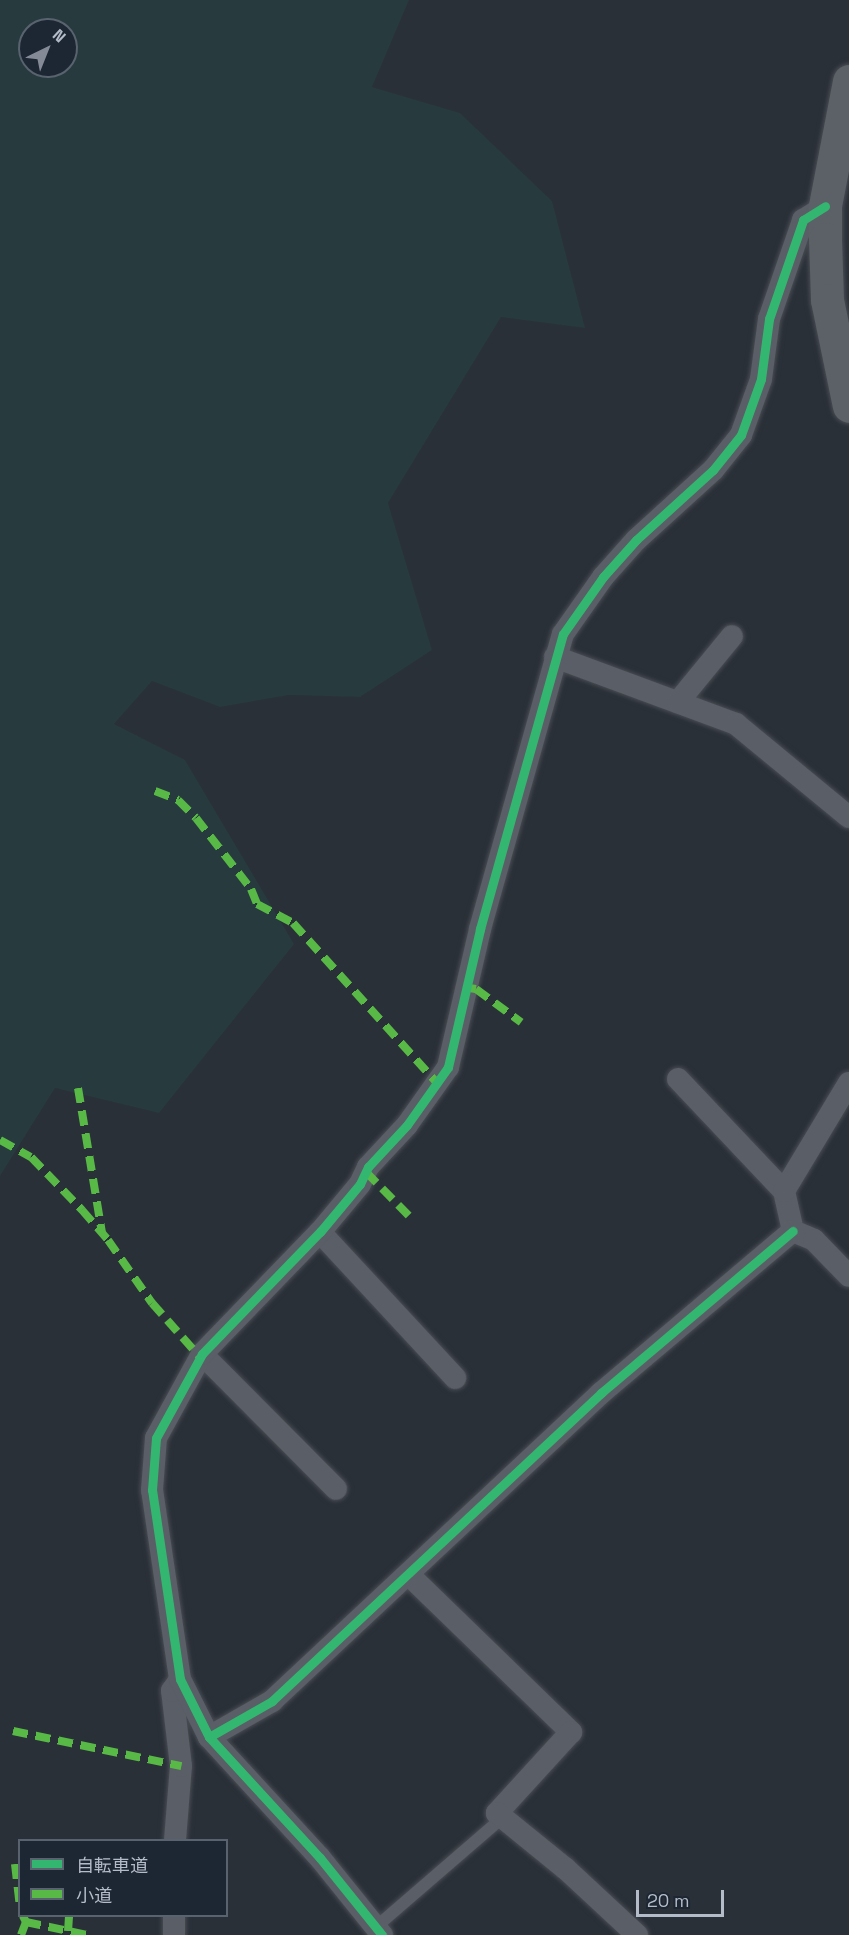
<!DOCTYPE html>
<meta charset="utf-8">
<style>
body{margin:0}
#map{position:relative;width:849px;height:1935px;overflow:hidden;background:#2a3038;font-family:"Space Grotesk","Noto Sans JP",sans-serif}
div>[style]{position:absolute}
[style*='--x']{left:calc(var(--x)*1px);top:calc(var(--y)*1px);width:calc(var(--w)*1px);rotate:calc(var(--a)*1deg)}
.green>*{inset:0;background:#273a3e}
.roads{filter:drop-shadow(0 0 2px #484c53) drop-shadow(0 0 2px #484c53)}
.service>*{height:12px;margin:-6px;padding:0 6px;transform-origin:6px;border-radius:6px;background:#5a5e66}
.minor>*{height:22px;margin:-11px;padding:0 11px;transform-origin:11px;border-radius:11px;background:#5a5e66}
.primary>*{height:33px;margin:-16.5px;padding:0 16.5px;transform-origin:16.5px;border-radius:16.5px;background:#5c6168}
.quiet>*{height:8px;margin-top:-4px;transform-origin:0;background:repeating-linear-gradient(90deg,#58b947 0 15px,transparent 0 23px)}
.cycleway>*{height:9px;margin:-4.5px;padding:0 4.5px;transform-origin:4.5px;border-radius:4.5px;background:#33b770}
span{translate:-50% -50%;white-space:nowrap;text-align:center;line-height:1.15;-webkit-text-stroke:4.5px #1d2633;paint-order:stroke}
.legend{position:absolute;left:18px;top:1839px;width:210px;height:78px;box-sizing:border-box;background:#1d2633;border:2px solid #59626f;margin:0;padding:8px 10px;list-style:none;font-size:18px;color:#b4bcc9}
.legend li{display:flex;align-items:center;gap:12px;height:30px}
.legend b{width:30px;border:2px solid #59626f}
.north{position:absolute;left:18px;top:18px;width:60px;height:60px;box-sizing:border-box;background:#1d2633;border:2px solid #59626f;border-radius:50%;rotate:43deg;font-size:16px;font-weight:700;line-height:24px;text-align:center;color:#b4bcc9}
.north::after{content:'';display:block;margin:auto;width:21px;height:27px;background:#848b96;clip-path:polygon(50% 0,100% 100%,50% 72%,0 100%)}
.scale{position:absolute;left:636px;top:1890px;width:88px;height:27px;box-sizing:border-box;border:3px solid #b4bcc9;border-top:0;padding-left:8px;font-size:18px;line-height:21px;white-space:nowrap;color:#b4bcc9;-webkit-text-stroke:4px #1d2633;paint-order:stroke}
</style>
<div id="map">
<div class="green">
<div style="clip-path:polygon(evenodd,0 0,409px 0,372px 87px,460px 113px,552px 201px,585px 328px,501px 317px,388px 503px,432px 650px,360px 697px,289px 695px,220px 707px,152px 681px,114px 724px,185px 760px,294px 944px,159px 1113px,55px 1088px,0 1176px,0 0,30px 30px,66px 30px,66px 66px,30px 66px,30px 30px)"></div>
</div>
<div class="roads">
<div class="service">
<div style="--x:377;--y:1926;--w:165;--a:-40.8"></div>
</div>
<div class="minor">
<div style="--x:555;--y:657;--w:193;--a:20.3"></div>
<div style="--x:736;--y:724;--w:146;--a:39.5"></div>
<div style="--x:678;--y:702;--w:85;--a:-50.7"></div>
<div style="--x:678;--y:1079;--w:154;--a:46.6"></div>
<div style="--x:793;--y:1231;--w:41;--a:-102.7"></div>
<div style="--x:784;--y:1191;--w:126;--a:-59"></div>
<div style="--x:793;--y:1231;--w:23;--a:23"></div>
<div style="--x:814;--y:1240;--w:50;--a:45.8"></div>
<div style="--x:320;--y:1232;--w:199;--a:47.2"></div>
<div style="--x:202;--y:1354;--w:190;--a:45.2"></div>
<div style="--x:409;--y:1575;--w:226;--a:44.1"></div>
<div style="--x:571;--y:1732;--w:110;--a:132.4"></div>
<div style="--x:497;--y:1813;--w:89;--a:39.1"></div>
<div style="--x:566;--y:1869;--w:97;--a:42.9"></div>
<div style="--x:209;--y:1737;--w:73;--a:-29.7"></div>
<div style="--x:272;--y:1701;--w:451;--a:-43.1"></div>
<div style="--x:601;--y:1393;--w:251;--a:-40.2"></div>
<div style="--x:175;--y:1840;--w:74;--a:-85.4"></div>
<div style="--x:181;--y:1766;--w:76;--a:-96.8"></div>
<div style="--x:172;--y:1691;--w:14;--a:-56"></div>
<div style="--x:174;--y:1935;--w:19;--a:-90"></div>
<div style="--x:382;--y:1935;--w:99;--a:-128.8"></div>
<div style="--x:320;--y:1858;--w:164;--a:-132.5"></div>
<div style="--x:209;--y:1737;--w:65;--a:-116.6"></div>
<div style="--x:180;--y:1679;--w:191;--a:-98.4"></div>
<div style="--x:152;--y:1490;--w:52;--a:-85.6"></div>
<div style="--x:156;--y:1438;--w:96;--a:-61.3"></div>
<div style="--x:202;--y:1354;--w:170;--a:-46"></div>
<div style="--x:320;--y:1232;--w:62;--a:-50.2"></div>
<div style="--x:360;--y:1184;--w:19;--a:-65"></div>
<div style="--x:368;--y:1167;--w:57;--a:-47.1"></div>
<div style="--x:407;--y:1125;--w:71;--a:-54.7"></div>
<div style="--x:448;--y:1067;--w:142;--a:-76.9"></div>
<div style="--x:480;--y:929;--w:306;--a:-74.3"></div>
<div style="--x:563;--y:634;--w:70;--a:-54.9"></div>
<div style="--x:603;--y:577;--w:50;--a:-48.3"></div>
<div style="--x:636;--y:540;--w:104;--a:-42.3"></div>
<div style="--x:713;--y:470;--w:45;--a:-51.3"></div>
<div style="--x:741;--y:435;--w:59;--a:-70.3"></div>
<div style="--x:761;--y:379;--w:61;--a:-82.4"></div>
<div style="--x:769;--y:319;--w:105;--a:-71"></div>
<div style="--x:803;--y:220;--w:26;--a:-32"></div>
</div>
<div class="primary">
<div style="--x:849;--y:81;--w:127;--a:100.9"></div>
<div style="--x:825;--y:206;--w:33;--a:90"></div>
<div style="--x:825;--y:239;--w:61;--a:88.1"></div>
<div style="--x:827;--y:300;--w:108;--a:78.3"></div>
</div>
</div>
<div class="quiet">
<div style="--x:155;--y:791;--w:25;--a:21"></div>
<div style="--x:178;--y:800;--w:25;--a:45"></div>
<div style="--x:196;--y:818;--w:90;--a:52.2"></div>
<div style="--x:251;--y:889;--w:16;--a:68"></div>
<div style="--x:257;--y:904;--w:41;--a:27.8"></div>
<div style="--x:293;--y:923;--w:215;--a:48"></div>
<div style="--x:469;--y:988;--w:7;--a:8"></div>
<div style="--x:476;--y:989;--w:56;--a:36.3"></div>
<div style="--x:78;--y:1088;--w:147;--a:80.6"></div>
<div style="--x:0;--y:1140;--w:35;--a:29"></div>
<div style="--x:31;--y:1157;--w:74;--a:46.1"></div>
<div style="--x:82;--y:1210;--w:40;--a:49"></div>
<div style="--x:108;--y:1240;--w:77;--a:55.1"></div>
<div style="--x:152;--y:1303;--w:72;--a:48.4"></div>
<div style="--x:366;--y:1172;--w:67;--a:45.6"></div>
<div style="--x:13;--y:1731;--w:172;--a:11.8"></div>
<div style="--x:15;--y:1864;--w:43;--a:83.4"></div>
<div style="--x:26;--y:1922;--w:62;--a:12"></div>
<div style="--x:68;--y:1931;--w:15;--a:-86"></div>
<div style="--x:21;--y:1935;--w:14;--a:-69"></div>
<div style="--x:26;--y:1922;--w:7;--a:-117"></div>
</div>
<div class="cycleway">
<div style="--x:209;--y:1737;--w:73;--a:-29.7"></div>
<div style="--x:272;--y:1701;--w:451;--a:-43.1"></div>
<div style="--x:601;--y:1393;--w:251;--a:-40.2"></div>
<div style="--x:382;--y:1935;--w:99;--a:-128.8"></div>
<div style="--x:320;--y:1858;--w:164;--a:-132.5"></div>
<div style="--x:209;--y:1737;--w:65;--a:-116.6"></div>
<div style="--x:180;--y:1679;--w:191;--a:-98.4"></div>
<div style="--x:152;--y:1490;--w:52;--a:-85.6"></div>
<div style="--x:156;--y:1438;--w:96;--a:-61.3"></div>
<div style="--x:202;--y:1354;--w:170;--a:-46"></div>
<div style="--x:320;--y:1232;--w:62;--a:-50.2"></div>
<div style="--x:360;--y:1184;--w:19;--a:-65"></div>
<div style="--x:368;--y:1167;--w:57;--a:-47.1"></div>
<div style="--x:407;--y:1125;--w:71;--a:-54.7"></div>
<div style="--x:448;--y:1067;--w:142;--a:-76.9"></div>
<div style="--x:480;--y:929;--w:306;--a:-74.3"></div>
<div style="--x:563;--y:634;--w:70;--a:-54.9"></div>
<div style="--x:603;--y:577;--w:50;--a:-48.3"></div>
<div style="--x:636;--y:540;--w:104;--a:-42.3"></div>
<div style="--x:713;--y:470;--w:45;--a:-51.3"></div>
<div style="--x:741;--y:435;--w:59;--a:-70.3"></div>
<div style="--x:761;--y:379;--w:61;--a:-82.4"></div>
<div style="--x:769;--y:319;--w:105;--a:-71"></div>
<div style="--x:803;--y:220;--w:26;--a:-32"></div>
</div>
<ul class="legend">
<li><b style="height:8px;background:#33b770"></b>自転車道</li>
<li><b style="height:8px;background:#58b947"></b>小道</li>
</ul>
<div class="north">N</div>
<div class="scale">20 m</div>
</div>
